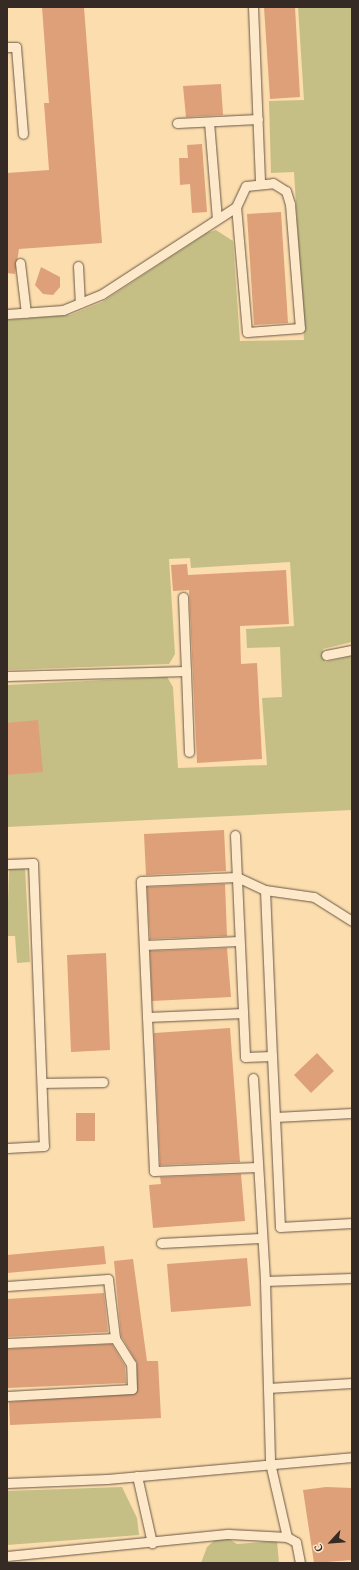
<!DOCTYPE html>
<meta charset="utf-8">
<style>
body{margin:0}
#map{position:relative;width:359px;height:1570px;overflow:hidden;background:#fcddae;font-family:Vollkorn,serif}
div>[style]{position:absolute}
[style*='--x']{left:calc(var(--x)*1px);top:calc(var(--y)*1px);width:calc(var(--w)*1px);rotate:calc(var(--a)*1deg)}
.green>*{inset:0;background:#c5bf86}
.building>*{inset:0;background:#dea079}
.roads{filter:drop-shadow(0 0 1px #685746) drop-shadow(0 0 1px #685746)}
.service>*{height:9px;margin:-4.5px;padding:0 4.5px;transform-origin:4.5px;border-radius:4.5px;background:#fde9ca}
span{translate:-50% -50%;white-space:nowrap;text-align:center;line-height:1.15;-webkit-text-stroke:3px #fde9ca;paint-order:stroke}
.frame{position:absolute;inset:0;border:8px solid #362a24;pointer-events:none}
.north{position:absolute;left:311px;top:1522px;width:40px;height:40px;-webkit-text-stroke:3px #fde9ca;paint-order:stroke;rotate:244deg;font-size:11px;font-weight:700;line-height:16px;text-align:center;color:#362a24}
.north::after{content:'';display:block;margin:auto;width:14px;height:18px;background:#362a24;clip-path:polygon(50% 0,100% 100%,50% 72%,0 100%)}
</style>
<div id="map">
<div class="green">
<div style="clip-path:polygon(298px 7px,352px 7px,352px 642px,323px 649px,325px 662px,352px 656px,352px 810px,7px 827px,7px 685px,167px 677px,173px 687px,178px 768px,267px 765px,262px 698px,282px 697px,280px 647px,247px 648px,246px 629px,294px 626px,290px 562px,191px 568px,190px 558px,169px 559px,175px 654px,169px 664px,7px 670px,7px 320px,70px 315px,102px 302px,207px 233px,216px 230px,233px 241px,240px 341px,304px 340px,294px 172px,271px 173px,269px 101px,304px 100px)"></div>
<div style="clip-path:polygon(25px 868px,30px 962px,17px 963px,15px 936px,7px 936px,9px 869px)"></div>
<div style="clip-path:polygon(122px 1487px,137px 1518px,139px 1535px,7px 1545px,7px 1491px)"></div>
<div style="clip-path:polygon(229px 1539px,237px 1544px,277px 1541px,279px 1563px,201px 1563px,207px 1547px,215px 1540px)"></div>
</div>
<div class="building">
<div style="clip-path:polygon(42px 7px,84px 7px,102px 243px,19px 249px,15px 274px,7px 273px,7px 173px,49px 170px,44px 103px,49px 103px)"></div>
<div style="clip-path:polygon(264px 7px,295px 7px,300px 97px,270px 99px)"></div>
<div style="clip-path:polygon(221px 84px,223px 115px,186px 117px,183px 86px)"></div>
<div style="clip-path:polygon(202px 144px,207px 212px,192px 213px,190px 184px,180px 185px,179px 158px,188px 158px,187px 145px)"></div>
<div style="clip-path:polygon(281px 212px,288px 323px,254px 325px,247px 214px)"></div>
<div style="clip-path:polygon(41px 267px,60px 277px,60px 287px,53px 295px,43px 294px,35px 285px)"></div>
<div style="clip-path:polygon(187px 564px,188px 575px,286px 570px,289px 624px,240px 626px,241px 664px,257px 663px,262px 759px,197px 763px,189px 590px,173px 591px,171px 565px)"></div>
<div style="clip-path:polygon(38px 720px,43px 772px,7px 775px,7px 723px)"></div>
<div style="clip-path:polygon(224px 830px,226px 871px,146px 875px,144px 834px)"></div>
<div style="clip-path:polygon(225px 884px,227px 936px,150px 939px,147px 887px)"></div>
<div style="clip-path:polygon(227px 948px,231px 997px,152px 1001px,150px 951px)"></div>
<div style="clip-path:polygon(106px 953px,110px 1050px,71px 1052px,67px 955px)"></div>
<div style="clip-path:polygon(230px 1028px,240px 1162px,160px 1165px,154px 1033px)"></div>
<div style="clip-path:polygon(317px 1053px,334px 1071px,311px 1093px,294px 1075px)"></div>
<div style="clip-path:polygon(76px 1113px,95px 1113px,95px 1141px,76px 1141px)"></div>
<div style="clip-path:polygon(241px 1174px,245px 1221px,153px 1228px,149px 1185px,161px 1184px,160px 1177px)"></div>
<div style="clip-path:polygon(104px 1246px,106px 1264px,7px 1273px,7px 1255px)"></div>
<div style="clip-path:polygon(247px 1258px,251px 1306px,171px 1312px,167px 1264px)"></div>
<div style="clip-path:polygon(133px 1259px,147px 1361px,158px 1361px,161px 1418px,10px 1425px,9px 1402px,137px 1392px,137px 1363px,121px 1336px,114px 1261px)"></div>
<div style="clip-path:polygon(104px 1293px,108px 1332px,7px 1337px,7px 1299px)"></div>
<div style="clip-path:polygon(112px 1344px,125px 1366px,126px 1383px,7px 1388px,7px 1349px)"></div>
<div style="clip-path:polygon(326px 1487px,352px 1488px,352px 1560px,314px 1563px,303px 1490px)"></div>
</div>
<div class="roads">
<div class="service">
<div style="--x:253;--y:7;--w:176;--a:87.7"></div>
<div style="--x:7;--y:47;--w:9;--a:0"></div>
<div style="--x:16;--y:47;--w:87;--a:85.4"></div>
<div style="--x:209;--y:122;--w:97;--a:85.3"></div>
<div style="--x:177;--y:123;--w:81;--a:-2.8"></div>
<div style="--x:20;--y:263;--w:50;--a:83.2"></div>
<div style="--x:78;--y:266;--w:37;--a:87"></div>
<div style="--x:7;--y:314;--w:56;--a:-4.1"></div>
<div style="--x:63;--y:310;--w:42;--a:-22.3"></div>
<div style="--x:102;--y:294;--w:160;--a:-33"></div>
<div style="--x:236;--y:207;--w:23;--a:-65"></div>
<div style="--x:246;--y:186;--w:27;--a:-6"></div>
<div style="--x:273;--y:183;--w:15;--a:32"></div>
<div style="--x:286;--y:191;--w:14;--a:73"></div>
<div style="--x:290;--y:204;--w:124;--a:85.4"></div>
<div style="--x:300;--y:328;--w:53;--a:175.7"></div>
<div style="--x:247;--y:332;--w:125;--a:-95"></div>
<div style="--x:183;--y:597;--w:74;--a:87.7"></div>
<div style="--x:326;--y:655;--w:26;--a:-11"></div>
<div style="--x:7;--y:676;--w:179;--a:-1.6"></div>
<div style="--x:186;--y:671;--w:81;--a:87.9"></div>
<div style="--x:235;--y:835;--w:222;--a:87.4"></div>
<div style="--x:245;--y:1057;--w:27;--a:-2"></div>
<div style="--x:272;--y:1056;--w:61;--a:87.2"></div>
<div style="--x:7;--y:864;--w:26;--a:-2"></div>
<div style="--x:33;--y:863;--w:283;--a:87.8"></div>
<div style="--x:44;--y:1146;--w:37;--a:177"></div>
<div style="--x:265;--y:890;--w:166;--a:87.6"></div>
<div style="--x:144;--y:945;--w:95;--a:-2.4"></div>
<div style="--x:147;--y:1017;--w:96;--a:-2.4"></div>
<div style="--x:253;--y:1078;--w:203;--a:86.6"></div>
<div style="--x:265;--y:1281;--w:182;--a:88.4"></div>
<div style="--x:270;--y:1463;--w:76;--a:77.1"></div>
<div style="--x:42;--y:1083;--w:61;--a:-0.9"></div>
<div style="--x:352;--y:1113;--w:77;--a:177"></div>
<div style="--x:275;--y:1117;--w:110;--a:87.4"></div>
<div style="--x:280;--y:1227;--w:72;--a:-3.2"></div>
<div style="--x:257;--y:1167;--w:103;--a:177.8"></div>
<div style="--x:154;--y:1171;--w:290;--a:-92.6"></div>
<div style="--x:141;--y:881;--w:96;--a:-2.4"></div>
<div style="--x:237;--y:877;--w:31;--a:25"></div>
<div style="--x:265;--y:890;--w:49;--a:8.1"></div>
<div style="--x:314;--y:897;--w:45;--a:32.3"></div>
<div style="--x:161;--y:1243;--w:99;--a:-2.9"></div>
<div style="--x:265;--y:1281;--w:87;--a:-2"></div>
<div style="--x:7;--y:1286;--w:101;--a:-4"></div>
<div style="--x:108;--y:1279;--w:59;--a:83.2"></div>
<div style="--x:115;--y:1338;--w:108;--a:177.3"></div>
<div style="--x:268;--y:1388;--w:84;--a:-3.4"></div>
<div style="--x:7;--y:1396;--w:125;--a:-3.2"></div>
<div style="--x:132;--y:1389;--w:25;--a:-92"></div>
<div style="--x:131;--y:1364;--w:31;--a:-122"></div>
<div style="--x:137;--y:1476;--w:69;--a:77.4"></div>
<div style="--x:7;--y:1483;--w:100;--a:-2.3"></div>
<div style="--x:107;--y:1479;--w:246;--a:-5.1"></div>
<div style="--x:7;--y:1556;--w:223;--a:-5.7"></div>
<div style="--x:229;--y:1534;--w:58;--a:3"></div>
<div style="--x:287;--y:1537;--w:10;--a:29"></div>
<div style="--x:296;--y:1542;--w:21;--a:79"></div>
</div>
</div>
<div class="frame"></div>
<div class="north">С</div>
</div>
